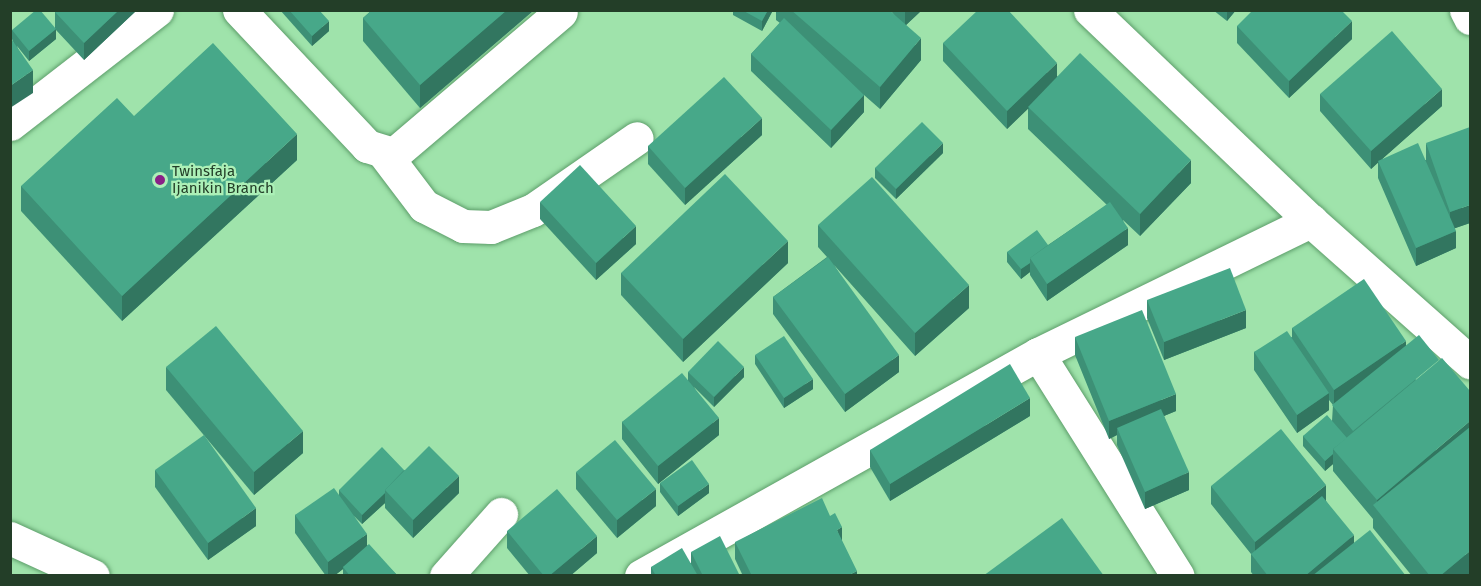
<!DOCTYPE html>
<style>
body{margin:0}
#map{position:relative;width:1481px;height:586px;overflow:hidden;background:#9fe3ab;font-family:"Fira Sans",sans-serif}
div>[style]{position:absolute}
[style*='--x']{left:calc(var(--x)*1px);top:calc(var(--y)*1px);width:calc(var(--w)*1px);rotate:calc(var(--a)*1deg)}
.roads{filter:drop-shadow(0 0 2px #5d9e6a) drop-shadow(0 0 2px #5d9e6a)}
.minor>*{height:33px;margin:-16.5px;padding:0 16.5px;transform-origin:16.5px;border-radius:16.5px;background:#fff}
.wall>*{inset:0;background:#3d9076}
.shaded-wall>*{inset:0;background:#327660}
.building>*{inset:0;background:#47a889}
.dots>*{width:16px;height:16px;translate:-50% -50%;box-sizing:border-box;border:3px solid #acf0b7;border-radius:50%}
span{translate:-50% -50%;white-space:nowrap;text-align:center;line-height:1.15;-webkit-text-stroke:4.5px #acf0b7;paint-order:stroke}
.poi-label{font-size:15px;color:#233e28}
.left{translate:0 -50%;text-align:left}
.frame{position:absolute;inset:0;border:12px solid #233e28;pointer-events:none}
</style>
<div id="map">
<div class="roads">
<div class="minor">
<div style="--x:239;--y:10;--w:187;--a:46.7"></div>
<div style="--x:367;--y:146;--w:28;--a:17"></div>
<div style="--x:394;--y:154;--w:219;--a:-40.4"></div>
<div style="--x:1090;--y:10;--w:306;--a:43.7"></div>
<div style="--x:1311;--y:221;--w:213;--a:41.6"></div>
<div style="--x:1466;--y:10;--w:9;--a:63"></div>
<div style="--x:10;--y:124;--w:186;--a:-37.8"></div>
<div style="--x:383;--y:152;--w:68;--a:52.8"></div>
<div style="--x:424;--y:206;--w:44;--a:27.1"></div>
<div style="--x:463;--y:226;--w:28;--a:2"></div>
<div style="--x:491;--y:227;--w:45;--a:-22"></div>
<div style="--x:533;--y:210;--w:126;--a:-34.7"></div>
<div style="--x:1038;--y:354;--w:262;--a:57.8"></div>
<div style="--x:10;--y:538;--w:91;--a:24.6"></div>
<div style="--x:446;--y:576;--w:83;--a:-48.4"></div>
<div style="--x:641;--y:576;--w:455;--a:-29.2"></div>
<div style="--x:1038;--y:354;--w:304;--a:-26"></div>
</div>
</div>
<div class="wall">
<div style="clip-path:polygon(57px 10px,137px 10px,84px 60px,56px 30px,56px 39px,29px 61px,17px 46px,33px 93px,12px 39px,12px 30px,55px 29px,55px 12px)"></div>
<div style="clip-path:polygon(280px 10px,296px 10px,329px 31px,312px 46px)"></div>
<div style="clip-path:polygon(372px 10px,534px 10px,420px 108px,363px 41px,363px 18px)"></div>
<div style="clip-path:polygon(733px 10px,773px 10px,762px 31px,733px 15px)"></div>
<div style="clip-path:polygon(776px 10px,889px 10px,896px 17px,890px 10px,922px 10px,906px 25px,921px 60px,880px 109px,864px 95px,864px 112px,831px 148px,751px 71px,751px 54px,780px 23px,776px 20px)"></div>
<div style="clip-path:polygon(1213px 10px,1236px 10px,1227px 21px)"></div>
<div style="clip-path:polygon(1237px 26px,1352px 39px,1289px 98px,1237px 43px)"></div>
<div style="clip-path:polygon(943px 43px,1057px 76px,1191px 183px,1140px 236px,1123px 220px,1128px 245px,1047px 301px,1030px 275px,1030px 272px,1021px 279px,1007px 262px,1007px 252px,1048px 245px,1107px 205px,1028px 129px,1028px 108px,1007px 129px,943px 61px)"></div>
<div style="clip-path:polygon(1320px 94px,1442px 106px,1382px 159px,1426px 160px,1426px 143px,1470px 223px,1455px 228px,1456px 248px,1416px 266px,1378px 178px,1378px 162px,1371px 169px,1320px 111px)"></div>
<div style="clip-path:polygon(762px 135px,685px 205px,648px 164px,648px 146px)"></div>
<div style="clip-path:polygon(943px 153px,896px 199px,875px 178px,875px 168px)"></div>
<div style="clip-path:polygon(297px 160px,122px 321px,21px 211px,21px 186px)"></div>
<div style="clip-path:polygon(540px 202px,636px 244px,596px 280px,540px 219px)"></div>
<div style="clip-path:polygon(818px 225px,969px 308px,915px 356px,834px 265px,899px 372px,845px 412px,773px 314px,773px 297px,827px 257px,818px 247px)"></div>
<div style="clip-path:polygon(788px 263px,683px 362px,621px 295px,621px 273px)"></div>
<div style="clip-path:polygon(1147px 300px,1246px 328px,1164px 360px,1147px 318px)"></div>
<div style="clip-path:polygon(1292px 328px,1406px 345px,1470px 573px,1468px 576px,1412px 576px,1373px 528px,1373px 519px,1333px 471px,1333px 464px,1325px 471px,1303px 446px,1303px 436px,1332px 421px,1333px 405px,1329px 400px,1329px 410px,1297px 433px,1254px 370px,1254px 352px,1292px 337px)"></div>
<div style="clip-path:polygon(1075px 337px,1176px 411px,1164px 416px,1189px 490px,1145px 509px,1117px 445px,1117px 435px,1109px 439px,1075px 355px)"></div>
<div style="clip-path:polygon(755px 355px,813px 389px,784px 408px,755px 364px)"></div>
<div style="clip-path:polygon(166px 367px,303px 453px,254px 495px,166px 390px)"></div>
<div style="clip-path:polygon(688px 372px,744px 377px,714px 407px,694px 387px,719px 435px,658px 484px,622px 439px,622px 422px,688px 380px)"></div>
<div style="clip-path:polygon(1030px 416px,890px 501px,870px 467px,870px 450px)"></div>
<div style="clip-path:polygon(155px 470px,256px 526px,208px 560px,155px 487px)"></div>
<div style="clip-path:polygon(404px 470px,459px 493px,413px 538px,385px 508px,385px 503px,362px 524px,354px 516px,367px 545px,397px 575px,343px 576px,343px 569px,334px 576px,326px 576px,295px 533px,295px 515px,339px 495px,339px 490px)"></div>
<div style="clip-path:polygon(576px 472px,656px 506px,617px 538px,576px 489px)"></div>
<div style="clip-path:polygon(660px 483px,709px 493px,678px 516px,660px 492px)"></div>
<div style="clip-path:polygon(1211px 486px,1326px 501px,1354px 543px,1406px 576px,1254px 576px,1251px 572px,1251px 554px,1211px 504px)"></div>
<div style="clip-path:polygon(507px 531px,597px 553px,570px 576px,530px 576px,507px 548px)"></div>
<div style="clip-path:polygon(735px 542px,857px 576px,743px 576px,735px 559px)"></div>
<div style="clip-path:polygon(691px 552px,740px 576px,651px 576px,651px 567px,691px 563px)"></div>
</div>
<div class="shaded-wall">
<div style="clip-path:polygon(119px 10px,137px 10px,84px 60px,84px 43px)"></div>
<div style="clip-path:polygon(507px 10px,534px 10px,420px 108px,420px 85px)"></div>
<div style="clip-path:polygon(768px 10px,773px 10px,762px 31px,762px 21px)"></div>
<div style="clip-path:polygon(905px 10px,922px 10px,905px 26px)"></div>
<div style="clip-path:polygon(1227px 10px,1236px 10px,1227px 21px)"></div>
<div style="clip-path:polygon(329px 21px,329px 31px,312px 46px,312px 36px)"></div>
<div style="clip-path:polygon(1352px 21px,1352px 39px,1289px 98px,1289px 81px)"></div>
<div style="clip-path:polygon(56px 29px,56px 39px,29px 61px,29px 51px)"></div>
<div style="clip-path:polygon(921px 38px,921px 60px,880px 109px,880px 87px)"></div>
<div style="clip-path:polygon(1057px 63px,1057px 81px,1007px 129px,1007px 111px)"></div>
<div style="clip-path:polygon(33px 70px,33px 93px,10px 108px,10px 86px)"></div>
<div style="clip-path:polygon(1442px 89px,1442px 106px,1371px 169px,1371px 151px)"></div>
<div style="clip-path:polygon(864px 95px,864px 112px,831px 148px,831px 130px)"></div>
<div style="clip-path:polygon(762px 118px,762px 135px,685px 205px,685px 188px)"></div>
<div style="clip-path:polygon(297px 134px,297px 160px,122px 321px,122px 296px)"></div>
<div style="clip-path:polygon(943px 143px,943px 153px,896px 199px,896px 189px)"></div>
<div style="clip-path:polygon(1191px 160px,1191px 183px,1140px 236px,1140px 214px)"></div>
<div style="clip-path:polygon(1470px 205px,1470px 223px,1450px 230px,1450px 212px)"></div>
<div style="clip-path:polygon(636px 226px,636px 244px,596px 280px,596px 263px)"></div>
<div style="clip-path:polygon(1128px 228px,1128px 245px,1047px 301px,1047px 284px)"></div>
<div style="clip-path:polygon(1456px 231px,1456px 248px,1416px 266px,1416px 248px)"></div>
<div style="clip-path:polygon(788px 241px,788px 263px,683px 362px,683px 339px)"></div>
<div style="clip-path:polygon(1030px 263px,1030px 272px,1021px 279px,1021px 269px)"></div>
<div style="clip-path:polygon(969px 285px,969px 308px,915px 356px,915px 333px)"></div>
<div style="clip-path:polygon(1246px 310px,1246px 328px,1164px 360px,1164px 342px)"></div>
<div style="clip-path:polygon(1406px 341px,1406px 358px,1334px 407px,1334px 390px)"></div>
<div style="clip-path:polygon(899px 355px,899px 372px,845px 412px,845px 394px)"></div>
<div style="clip-path:polygon(744px 367px,744px 377px,714px 407px,714px 397px)"></div>
<div style="clip-path:polygon(813px 379px,813px 389px,784px 408px,784px 398px)"></div>
<div style="clip-path:polygon(1329px 393px,1329px 410px,1297px 433px,1297px 415px)"></div>
<div style="clip-path:polygon(1176px 394px,1176px 411px,1120px 434px,1117px 428px,1117px 435px,1109px 439px,1109px 421px)"></div>
<div style="clip-path:polygon(1030px 398px,1030px 416px,890px 501px,890px 484px)"></div>
<div style="clip-path:polygon(719px 418px,719px 435px,658px 484px,658px 466px)"></div>
<div style="clip-path:polygon(1470px 421px,1470px 443px,1377px 509px,1377px 500px)"></div>
<div style="clip-path:polygon(303px 431px,303px 453px,254px 495px,254px 472px)"></div>
<div style="clip-path:polygon(1333px 454px,1333px 464px,1325px 471px,1325px 461px)"></div>
<div style="clip-path:polygon(1189px 472px,1189px 490px,1145px 509px,1145px 492px)"></div>
<div style="clip-path:polygon(459px 476px,459px 493px,413px 538px,413px 520px)"></div>
<div style="clip-path:polygon(709px 484px,709px 493px,678px 516px,678px 506px)"></div>
<div style="clip-path:polygon(1326px 485px,1326px 503px,1255px 560px,1255px 542px)"></div>
<div style="clip-path:polygon(656px 489px,656px 506px,617px 538px,617px 520px)"></div>
<div style="clip-path:polygon(385px 493px,385px 503px,362px 524px,362px 515px)"></div>
<div style="clip-path:polygon(256px 508px,256px 526px,208px 560px,208px 543px)"></div>
<div style="clip-path:polygon(842px 527px,842px 545px,837px 530px)"></div>
<div style="clip-path:polygon(367px 534px,367px 552px,343px 567px,343px 569px,334px 576px,328px 576px,328px 562px)"></div>
<div style="clip-path:polygon(1354px 535px,1354px 553px,1326px 576px,1305px 576px)"></div>
<div style="clip-path:polygon(597px 536px,597px 553px,570px 576px,549px 576px)"></div>
<div style="clip-path:polygon(1470px 551px,1470px 573px,1468px 576px,1440px 576px)"></div>
<div style="clip-path:polygon(857px 571px,857px 576px,847px 576px)"></div>
</div>
<div class="building">
<div style="clip-path:polygon(36px 10px,40px 10px,56px 29px,29px 51px,12px 30px)"></div>
<div style="clip-path:polygon(57px 10px,119px 10px,84px 43px,55px 12px)"></div>
<div style="clip-path:polygon(289px 10px,296px 10px,297px 12px,298px 10px,319px 10px,329px 21px,312px 36px)"></div>
<div style="clip-path:polygon(372px 10px,507px 10px,420px 85px,363px 18px)"></div>
<div style="clip-path:polygon(742px 10px,768px 10px,762px 21px)"></div>
<div style="clip-path:polygon(791px 10px,889px 10px,921px 38px,880px 87px)"></div>
<div style="clip-path:polygon(978px 10px,1008px 10px,1057px 63px,1007px 111px,943px 43px)"></div>
<div style="clip-path:polygon(1253px 10px,1341px 10px,1352px 21px,1289px 81px,1237px 26px)"></div>
<div style="clip-path:polygon(784px 18px,864px 95px,831px 130px,751px 54px)"></div>
<div style="clip-path:polygon(1392px 31px,1442px 89px,1371px 151px,1320px 94px)"></div>
<div style="clip-path:polygon(10px 37px,33px 70px,10px 86px)"></div>
<div style="clip-path:polygon(213px 43px,297px 134px,122px 296px,21px 186px,117px 98px,134px 116px)"></div>
<div style="clip-path:polygon(1080px 53px,1191px 160px,1140px 214px,1028px 107px)"></div>
<div style="clip-path:polygon(724px 77px,762px 118px,685px 188px,648px 146px)"></div>
<div style="clip-path:polygon(922px 122px,943px 143px,896px 189px,875px 168px)"></div>
<div style="clip-path:polygon(1470px 127px,1470px 205px,1450px 212px,1426px 143px)"></div>
<div style="clip-path:polygon(1418px 143px,1456px 231px,1416px 248px,1378px 161px)"></div>
<div style="clip-path:polygon(580px 165px,636px 226px,596px 263px,540px 202px)"></div>
<div style="clip-path:polygon(725px 174px,788px 241px,683px 339px,621px 273px)"></div>
<div style="clip-path:polygon(872px 177px,969px 285px,915px 333px,818px 225px)"></div>
<div style="clip-path:polygon(1110px 202px,1128px 228px,1047px 284px,1030px 258px)"></div>
<div style="clip-path:polygon(1037px 230px,1048px 245px,1030px 258px,1030px 263px,1021px 269px,1007px 252px)"></div>
<div style="clip-path:polygon(828px 257px,899px 355px,845px 394px,773px 297px)"></div>
<div style="clip-path:polygon(1230px 268px,1246px 310px,1164px 342px,1147px 300px)"></div>
<div style="clip-path:polygon(1364px 279px,1406px 341px,1334px 390px,1292px 328px)"></div>
<div style="clip-path:polygon(1142px 310px,1176px 394px,1109px 421px,1075px 337px)"></div>
<div style="clip-path:polygon(216px 326px,303px 431px,254px 472px,166px 367px)"></div>
<div style="clip-path:polygon(1287px 331px,1329px 393px,1297px 415px,1254px 352px)"></div>
<div style="clip-path:polygon(1419px 335px,1439px 360px,1353px 431px,1332px 405px)"></div>
<div style="clip-path:polygon(784px 336px,813px 379px,784px 398px,755px 355px)"></div>
<div style="clip-path:polygon(718px 341px,744px 367px,714px 397px,688px 372px)"></div>
<div style="clip-path:polygon(1442px 358px,1470px 391px,1470px 421px,1377px 500px,1333px 449px)"></div>
<div style="clip-path:polygon(1010px 364px,1030px 398px,890px 484px,870px 450px)"></div>
<div style="clip-path:polygon(682px 373px,719px 418px,658px 466px,622px 422px)"></div>
<div style="clip-path:polygon(1161px 409px,1189px 472px,1145px 492px,1117px 428px)"></div>
<div style="clip-path:polygon(1327px 415px,1347px 438px,1333px 449px,1333px 454px,1325px 461px,1303px 436px)"></div>
<div style="clip-path:polygon(1470px 427px,1470px 551px,1440px 576px,1430px 576px,1373px 505px)"></div>
<div style="clip-path:polygon(1281px 429px,1326px 485px,1255px 542px,1211px 486px)"></div>
<div style="clip-path:polygon(204px 435px,256px 508px,208px 543px,155px 470px)"></div>
<div style="clip-path:polygon(615px 440px,656px 489px,617px 520px,576px 472px)"></div>
<div style="clip-path:polygon(429px 446px,459px 476px,413px 520px,385px 490px)"></div>
<div style="clip-path:polygon(382px 447px,404px 470px,385px 490px,385px 493px,362px 515px,339px 490px)"></div>
<div style="clip-path:polygon(692px 460px,709px 484px,678px 506px,660px 483px)"></div>
<div style="clip-path:polygon(334px 488px,367px 534px,328px 562px,295px 515px)"></div>
<div style="clip-path:polygon(557px 489px,597px 536px,549px 576px,544px 576px,507px 531px)"></div>
<div style="clip-path:polygon(1322px 496px,1354px 535px,1305px 576px,1268px 576px,1251px 554px)"></div>
<div style="clip-path:polygon(822px 498px,830px 516px,835px 513px,842px 527px,837px 530px,857px 571px,847px 576px,752px 576px,735px 542px)"></div>
<div style="clip-path:polygon(1062px 518px,1104px 576px,983px 576px)"></div>
<div style="clip-path:polygon(1370px 530px,1406px 576px,1312px 576px)"></div>
<div style="clip-path:polygon(720px 536px,740px 576px,703px 576px,691px 552px)"></div>
<div style="clip-path:polygon(369px 544px,397px 575px,397px 576px,350px 576px,343px 567px)"></div>
<div style="clip-path:polygon(682px 548px,698px 576px,656px 576px,651px 567px)"></div>
</div>
<div class="dots">
<div style="left:160px;top:180px;background:#892187"></div>
</div>
<div class="poi-label">
<span class="left" style="left:172px;top:180px">Twinsfaja<br>Ijanikin Branch</span>
</div>
<div class="frame"></div>
</div>
